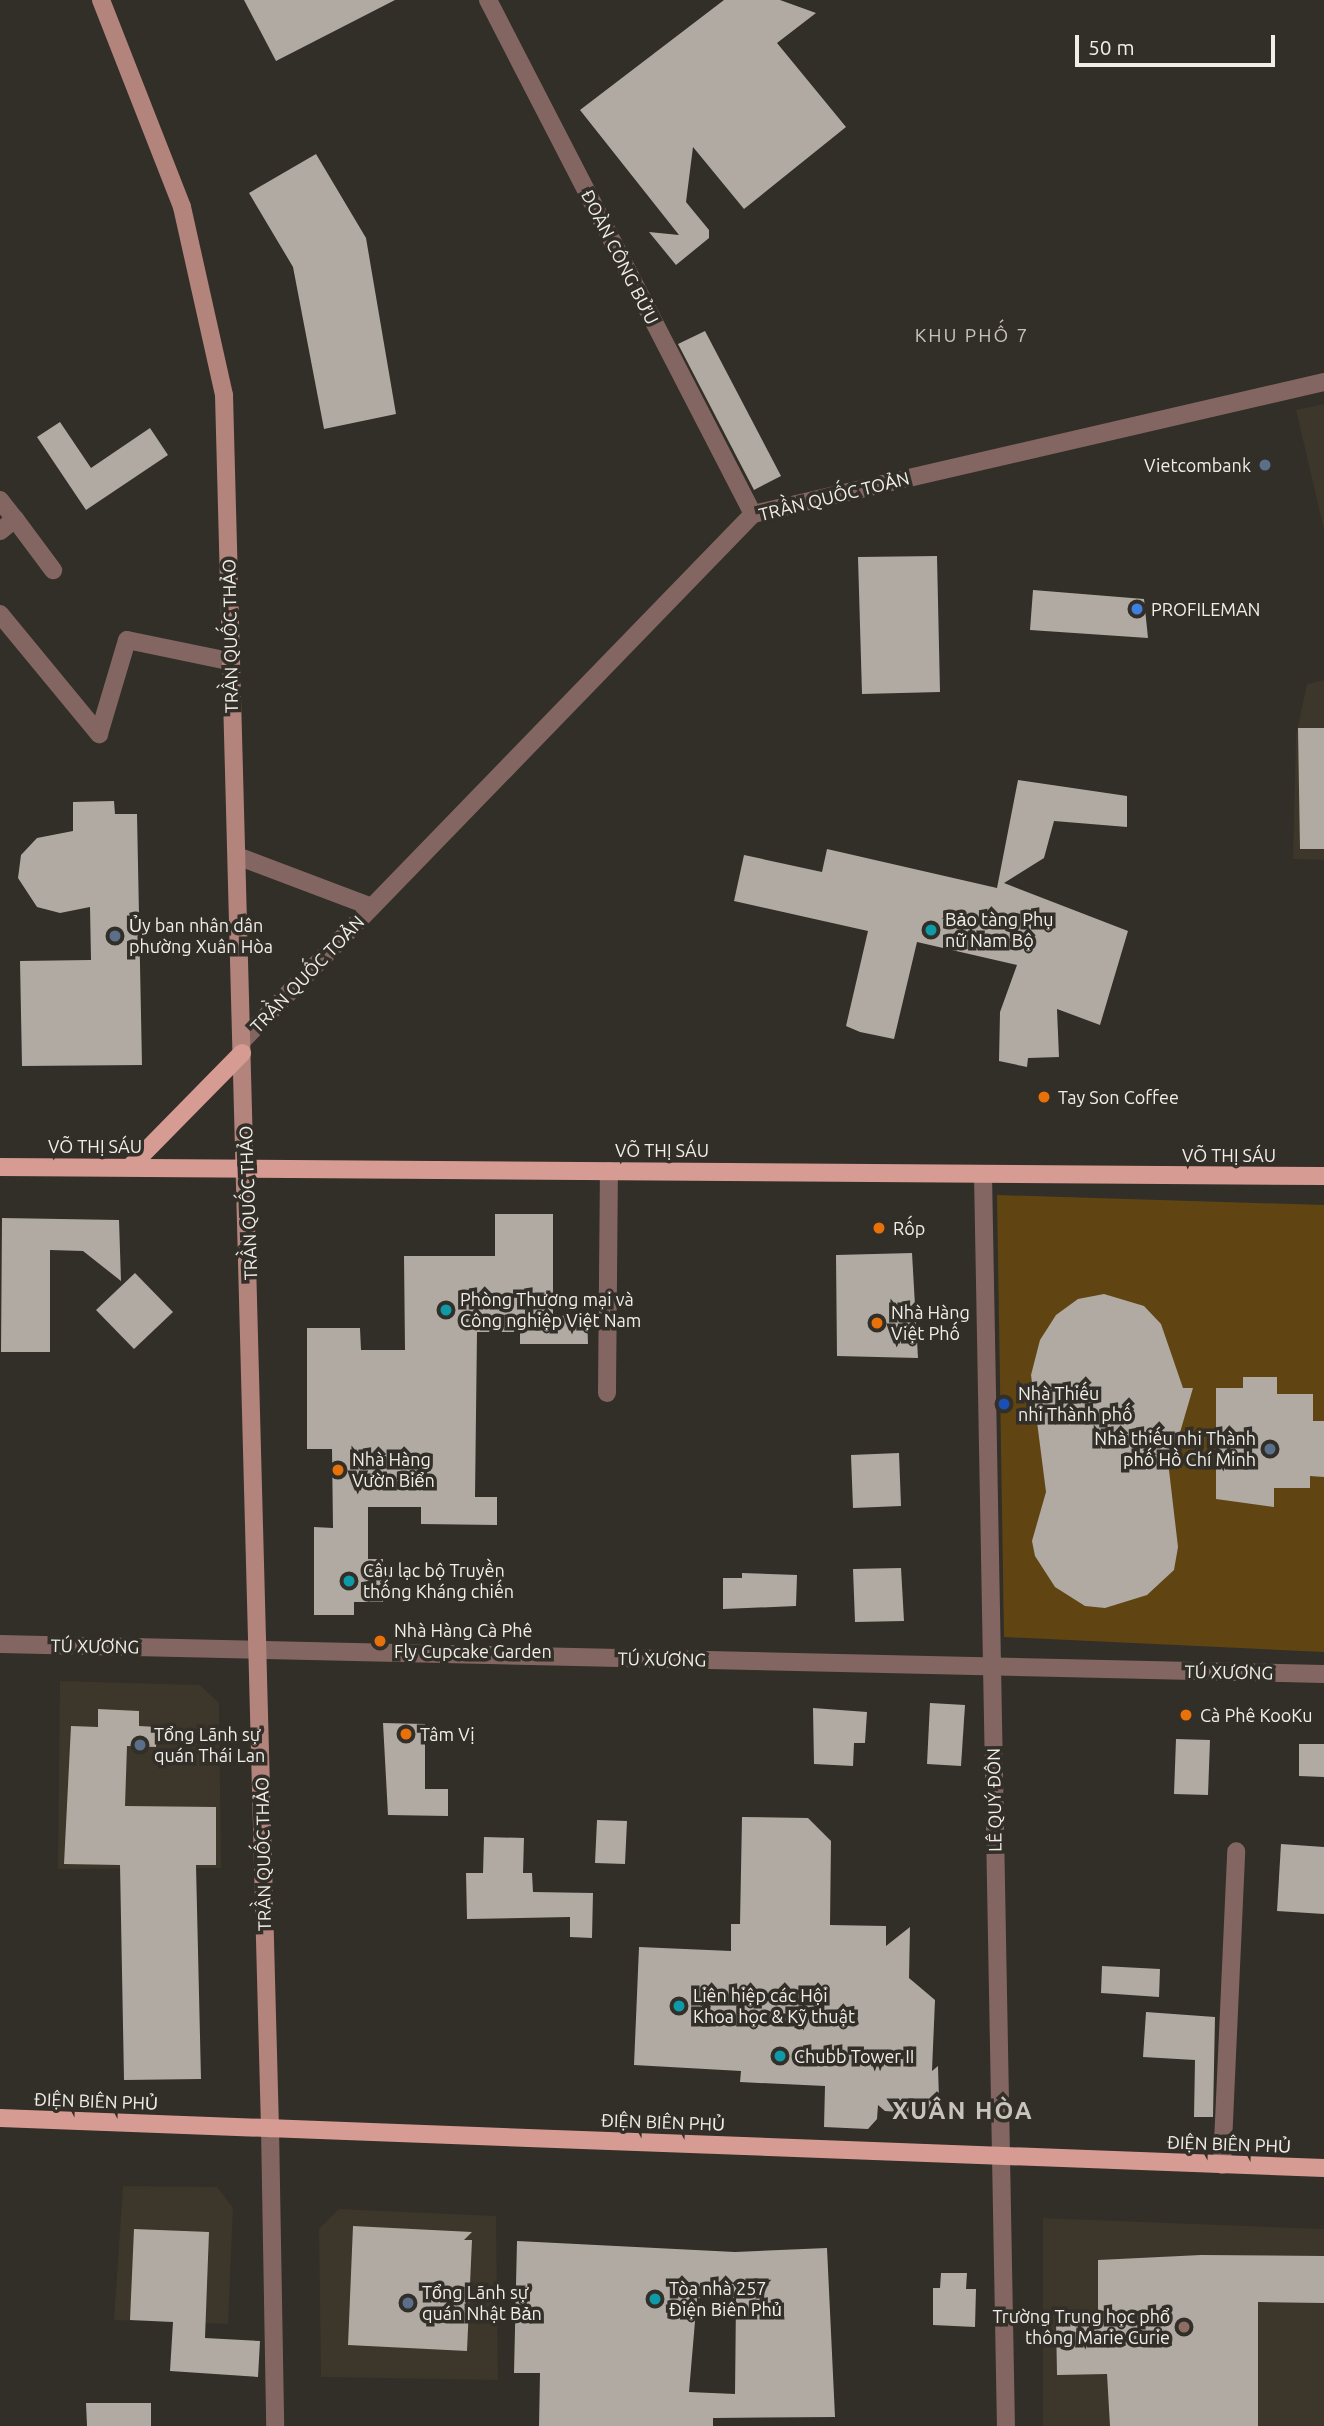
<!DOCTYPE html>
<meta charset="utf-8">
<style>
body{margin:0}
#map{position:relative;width:1324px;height:2426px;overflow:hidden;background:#322e28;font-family:Ubuntu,sans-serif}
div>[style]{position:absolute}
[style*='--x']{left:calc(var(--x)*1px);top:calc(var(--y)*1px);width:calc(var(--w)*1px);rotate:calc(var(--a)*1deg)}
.built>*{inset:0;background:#3d362a}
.green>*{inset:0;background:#604513}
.building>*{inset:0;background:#b0aaa3}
.minor>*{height:18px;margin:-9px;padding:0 9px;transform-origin:9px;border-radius:9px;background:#836661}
.tertiary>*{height:18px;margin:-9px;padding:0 9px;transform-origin:9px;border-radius:9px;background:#836661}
.secondary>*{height:18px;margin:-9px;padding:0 9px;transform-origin:9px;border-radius:9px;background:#b2847c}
.primary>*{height:18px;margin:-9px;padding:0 9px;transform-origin:9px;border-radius:9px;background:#d69b92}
.dots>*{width:19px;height:19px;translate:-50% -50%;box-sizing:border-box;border:4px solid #322e28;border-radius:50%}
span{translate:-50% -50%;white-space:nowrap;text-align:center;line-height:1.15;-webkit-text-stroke:7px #322e28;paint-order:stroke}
.street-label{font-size:18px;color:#f1eeea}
.poi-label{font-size:18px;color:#f1eeea}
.right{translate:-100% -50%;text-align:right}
.left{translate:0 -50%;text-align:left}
.neighbourhood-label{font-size:19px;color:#c8c3bb;letter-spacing:2px}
.district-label{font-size:24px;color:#c8c3bb;font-weight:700;letter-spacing:2px}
.scale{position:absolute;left:1075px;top:35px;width:200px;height:32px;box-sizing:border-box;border:4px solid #f1eeea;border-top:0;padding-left:9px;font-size:21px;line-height:24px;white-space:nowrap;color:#f1eeea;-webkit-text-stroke:5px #322e28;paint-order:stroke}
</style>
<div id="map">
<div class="built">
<div style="clip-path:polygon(1324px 404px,1324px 530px,1296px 410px)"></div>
<div style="clip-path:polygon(1324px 680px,1324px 860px,1293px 859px,1296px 735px,1307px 684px)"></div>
<div style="clip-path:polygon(60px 1681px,200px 1685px,219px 1703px,221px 1868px,58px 1869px)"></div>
<div style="clip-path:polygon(123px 2186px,217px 2187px,233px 2208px,228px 2324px,114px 2320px)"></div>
<div style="clip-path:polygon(339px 2209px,496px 2216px,498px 2380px,321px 2377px,319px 2229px)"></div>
<div style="clip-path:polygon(1043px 2218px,1324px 2229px,1324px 2426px,1043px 2426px)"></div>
</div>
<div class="green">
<div style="clip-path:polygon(997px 1195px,1324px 1205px,1324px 1652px,1004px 1637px)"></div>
</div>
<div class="building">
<div style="clip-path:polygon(244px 0,395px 0,276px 61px)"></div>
<div style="clip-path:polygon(724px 0,780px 0,816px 13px,777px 43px,846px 127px,744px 209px,693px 147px,686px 202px,709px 230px,709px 238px,676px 265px,649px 232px,679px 235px,580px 110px)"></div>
<div style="clip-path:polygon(316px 154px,366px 238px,396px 414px,324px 429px,293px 267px,249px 193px)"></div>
<div style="clip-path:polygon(705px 331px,781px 476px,754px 490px,678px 344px)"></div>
<div style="clip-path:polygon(60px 422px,91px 468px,150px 428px,168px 455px,86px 510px,37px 437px)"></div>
<div style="clip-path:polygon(937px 556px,940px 692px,862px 694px,858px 557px)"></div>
<div style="clip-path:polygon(1033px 590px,1144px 599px,1148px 638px,1030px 630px)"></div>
<div style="clip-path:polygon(1298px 728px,1324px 728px,1324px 849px,1300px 849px)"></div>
<div style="clip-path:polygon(1018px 780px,1127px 796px,1127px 827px,1054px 821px,1044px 858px,1004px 883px,1128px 931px,1100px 1025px,1057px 1009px,1059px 1057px,1028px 1058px,1027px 1067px,999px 1061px,1000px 1012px,1017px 965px,917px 942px,894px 1039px,860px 1032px,846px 1026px,868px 931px,734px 901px,744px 855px,822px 872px,827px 849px,997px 888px)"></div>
<div style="clip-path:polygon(114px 801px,115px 814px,137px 814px,142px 1065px,22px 1066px,20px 961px,91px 960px,90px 907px,60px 913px,37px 907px,18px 878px,21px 855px,37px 838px,73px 831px,73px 802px)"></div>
<div style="clip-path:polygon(495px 1214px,553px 1214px,553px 1316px,587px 1315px,588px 1344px,520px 1344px,520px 1332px,477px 1332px,475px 1497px,497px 1497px,497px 1525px,421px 1524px,421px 1507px,368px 1507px,368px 1559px,383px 1559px,383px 1602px,354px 1602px,354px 1615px,314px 1615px,314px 1527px,333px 1528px,332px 1449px,307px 1449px,307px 1328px,360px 1328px,361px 1350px,405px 1350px,404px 1256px,495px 1256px)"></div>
<div style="clip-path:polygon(2px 1218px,119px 1220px,121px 1281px,83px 1251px,50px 1250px,50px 1352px,1px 1352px)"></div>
<div style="clip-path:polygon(912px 1253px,918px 1358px,837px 1356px,836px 1255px)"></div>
<div style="clip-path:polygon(135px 1273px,173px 1312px,134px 1349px,96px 1310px)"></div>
<div style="clip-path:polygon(1104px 1294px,1144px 1306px,1161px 1324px,1183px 1388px,1193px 1388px,1169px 1470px,1178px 1547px,1174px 1570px,1147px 1595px,1105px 1608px,1085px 1606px,1055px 1587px,1035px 1556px,1032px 1541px,1046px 1492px,1031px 1375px,1040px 1340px,1056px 1315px,1078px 1299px)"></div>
<div style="clip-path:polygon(1243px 1377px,1277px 1377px,1277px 1394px,1313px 1394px,1313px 1421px,1324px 1421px,1324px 1477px,1310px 1476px,1310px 1488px,1274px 1488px,1274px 1507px,1216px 1499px,1216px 1388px,1243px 1388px)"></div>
<div style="clip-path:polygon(899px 1453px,901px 1506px,853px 1508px,851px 1455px)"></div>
<div style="clip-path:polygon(901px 1568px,904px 1621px,855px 1622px,853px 1569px)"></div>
<div style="clip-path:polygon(742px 1573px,797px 1575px,796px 1606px,723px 1609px,723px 1578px,742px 1578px)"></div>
<div style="clip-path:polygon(930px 1703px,965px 1705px,961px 1766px,927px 1764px)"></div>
<div style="clip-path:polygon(813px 1708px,867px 1712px,865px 1743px,854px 1743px,853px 1766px,814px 1764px)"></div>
<div style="clip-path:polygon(98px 1709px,139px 1711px,139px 1726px,157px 1727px,156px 1747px,127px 1746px,125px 1806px,216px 1807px,216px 1865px,196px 1865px,201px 2079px,124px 2080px,120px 1865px,64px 1864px,71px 1726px,98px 1727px)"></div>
<div style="clip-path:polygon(383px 1723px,425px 1724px,425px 1789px,448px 1789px,448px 1816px,388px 1815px)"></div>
<div style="clip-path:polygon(1176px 1739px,1210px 1740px,1208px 1795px,1174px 1794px)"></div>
<div style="clip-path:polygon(1299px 1744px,1324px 1744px,1324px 1777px,1299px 1776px)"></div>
<div style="clip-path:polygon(742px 1817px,808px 1818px,831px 1841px,830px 1925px,886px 1926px,886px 1946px,910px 1927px,909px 1978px,935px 2000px,932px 2071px,938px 2066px,939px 2100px,925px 2114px,885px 2111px,878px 2105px,877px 2119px,868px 2129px,824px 2127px,825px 2086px,740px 2082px,741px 2071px,634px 2065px,639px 1947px,731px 1951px,731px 1924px,740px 1924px)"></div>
<div style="clip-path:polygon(597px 1820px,627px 1821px,625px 1864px,595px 1863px)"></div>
<div style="clip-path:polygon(484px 1837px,524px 1838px,523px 1873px,532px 1873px,533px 1892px,593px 1893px,592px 1938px,570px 1937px,570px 1917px,467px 1919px,466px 1873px,483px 1873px)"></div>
<div style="clip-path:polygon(1281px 1844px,1324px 1847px,1324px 1914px,1277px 1911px)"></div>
<div style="clip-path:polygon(1102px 1966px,1160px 1969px,1159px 1997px,1101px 1993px)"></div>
<div style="clip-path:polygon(1146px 2012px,1215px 2017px,1213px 2117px,1194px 2117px,1195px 2060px,1143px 2057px)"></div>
<div style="clip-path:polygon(353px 2226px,472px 2232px,464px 2240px,472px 2240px,467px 2351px,348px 2345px)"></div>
<div style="clip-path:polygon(134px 2229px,209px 2232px,205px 2338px,260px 2341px,258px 2377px,170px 2371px,173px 2322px,130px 2320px)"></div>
<div style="clip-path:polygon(evenodd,517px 2241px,735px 2252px,827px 2248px,835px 2417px,713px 2418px,713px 2426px,539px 2426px,540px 2373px,514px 2373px,517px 2241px,697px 2298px,736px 2298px,735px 2394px,689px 2392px,697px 2298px)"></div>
<div style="clip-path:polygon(1201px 2255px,1324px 2256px,1324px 2303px,1258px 2302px,1258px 2426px,1110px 2426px,1107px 2374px,1057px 2375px,1056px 2320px,1098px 2320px,1098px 2260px)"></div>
<div style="clip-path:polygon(941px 2273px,967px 2273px,966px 2289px,976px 2289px,975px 2327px,933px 2325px,933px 2288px,940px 2288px)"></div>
<div style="clip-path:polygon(86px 2403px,151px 2403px,151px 2426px,87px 2426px)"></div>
</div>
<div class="minor">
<div style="--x:488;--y:0;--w:578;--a:62.73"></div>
<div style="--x:0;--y:500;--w:24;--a:52"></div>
<div style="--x:15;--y:519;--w:19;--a:141"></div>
<div style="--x:15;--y:519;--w:64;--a:53.3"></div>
<div style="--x:0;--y:614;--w:156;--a:50.5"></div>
<div style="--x:99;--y:734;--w:98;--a:-73.4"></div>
<div style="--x:127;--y:640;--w:103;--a:11.7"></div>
<div style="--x:607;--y:1393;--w:222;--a:-89.5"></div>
<div style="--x:1222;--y:2165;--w:314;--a:-87.4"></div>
</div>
<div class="tertiary">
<div style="--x:237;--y:856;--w:144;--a:20.7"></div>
<div style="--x:242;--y:1041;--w:734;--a:-45.88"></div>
<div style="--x:753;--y:514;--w:586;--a:-13.02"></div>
<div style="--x:983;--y:1174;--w:1252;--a:88.95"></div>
<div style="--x:0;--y:1644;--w:1324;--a:1.3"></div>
<div style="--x:270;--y:2128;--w:298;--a:89"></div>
</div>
<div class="secondary">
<div style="--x:101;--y:0;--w:222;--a:68.6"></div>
<div style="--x:182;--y:207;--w:193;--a:77.4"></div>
<div style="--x:224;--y:395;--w:1734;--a:88.48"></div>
</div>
<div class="primary">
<div style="--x:0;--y:1167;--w:1324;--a:0.39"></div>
<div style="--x:130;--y:1167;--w:160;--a:-45.5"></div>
<div style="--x:0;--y:2118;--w:1325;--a:2.16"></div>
</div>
<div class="dots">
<div style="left:1265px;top:465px;background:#5c6f8a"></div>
<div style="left:1137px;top:609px;background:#3f7fe0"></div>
<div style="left:931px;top:930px;background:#0f9aa8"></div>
<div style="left:115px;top:936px;background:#5c6f8a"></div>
<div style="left:1044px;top:1097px;background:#e8710a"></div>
<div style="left:879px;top:1228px;background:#e8710a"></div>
<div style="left:446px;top:1310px;background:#0f9aa8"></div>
<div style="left:877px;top:1323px;background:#e8710a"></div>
<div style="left:1004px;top:1404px;background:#1a4fb4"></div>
<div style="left:1270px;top:1449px;background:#5c6f8a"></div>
<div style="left:338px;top:1470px;background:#e8710a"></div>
<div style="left:349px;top:1581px;background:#0f9aa8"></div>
<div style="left:380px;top:1641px;background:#e8710a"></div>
<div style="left:1186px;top:1715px;background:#e8710a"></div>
<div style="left:406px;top:1734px;background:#e8710a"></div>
<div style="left:140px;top:1745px;background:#5c6f8a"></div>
<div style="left:679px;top:2006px;background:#0f9aa8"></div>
<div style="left:780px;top:2056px;background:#0f9aa8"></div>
<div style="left:655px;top:2299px;background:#0f9aa8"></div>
<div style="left:408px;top:2303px;background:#5c6f8a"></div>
<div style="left:1184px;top:2327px;background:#8d6e63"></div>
</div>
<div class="street-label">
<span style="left:620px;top:257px;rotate:63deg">ĐOÀN CÔNG BỬU</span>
<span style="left:834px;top:496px;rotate:-14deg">TRẦN QUỐC TOẢN</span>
<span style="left:230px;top:636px;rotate:-91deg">TRẦN QUỐC THẢO</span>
<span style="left:307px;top:974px;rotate:-46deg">TRẦN QUỐC TOẢN</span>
<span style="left:95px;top:1146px">VÕ THỊ SÁU</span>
<span style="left:662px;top:1150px">VÕ THỊ SÁU</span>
<span style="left:1229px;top:1155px">VÕ THỊ SÁU</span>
<span style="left:248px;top:1203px;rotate:-92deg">TRẦN QUỐC THẢO</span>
<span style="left:95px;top:1646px;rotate:1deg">TÚ XƯƠNG</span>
<span style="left:662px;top:1659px;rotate:1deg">TÚ XƯƠNG</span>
<span style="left:1229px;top:1672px;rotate:1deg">TÚ XƯƠNG</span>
<span style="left:994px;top:1800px;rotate:-91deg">LÊ QUÝ ĐÔN</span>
<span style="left:263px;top:1854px;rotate:-91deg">TRẦN QUỐC THẢO</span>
<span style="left:96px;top:2101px;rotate:2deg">ĐIỆN BIÊN PHỦ</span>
<span style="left:663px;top:2122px;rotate:2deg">ĐIỆN BIÊN PHỦ</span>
<span style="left:1229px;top:2144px;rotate:2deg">ĐIỆN BIÊN PHỦ</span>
</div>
<div class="poi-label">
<span class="right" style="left:1251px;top:465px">Vietcombank</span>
<span class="left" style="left:1151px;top:609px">PROFILEMAN</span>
<span class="left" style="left:945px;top:930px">Bảo tàng Phụ<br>nữ Nam Bộ</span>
<span class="left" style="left:129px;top:936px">Ủy ban nhân dân<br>phường Xuân Hòa</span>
<span class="left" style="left:1058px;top:1097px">Tay Son Coffee</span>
<span class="left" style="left:893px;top:1228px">Rốp</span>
<span class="left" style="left:460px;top:1310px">Phòng Thương mại và<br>Công nghiệp Việt Nam</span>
<span class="left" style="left:891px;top:1323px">Nhà Hàng<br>Việt Phố</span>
<span class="left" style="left:1018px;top:1404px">Nhà Thiếu<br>nhi Thành phố</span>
<span class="right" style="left:1256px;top:1449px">Nhà thiếu nhi Thành<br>phố Hồ Chí Minh</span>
<span class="left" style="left:352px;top:1470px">Nhà Hàng<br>Vườn Biển</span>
<span class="left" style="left:363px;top:1581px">Câu lạc bộ Truyền<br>thống Kháng chiến</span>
<span class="left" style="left:394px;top:1641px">Nhà Hàng Cà Phê<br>Fly Cupcake Garden</span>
<span class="left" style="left:1200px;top:1715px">Cà Phê KooKu</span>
<span class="left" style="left:420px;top:1734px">Tâm Vị</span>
<span class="left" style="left:154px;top:1745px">Tổng Lãnh sự<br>quán Thái Lan</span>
<span class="left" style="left:693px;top:2006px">Liên hiệp các Hội<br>Khoa học &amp; Kỹ thuật</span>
<span class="left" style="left:794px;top:2056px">Chubb Tower II</span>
<span class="left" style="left:669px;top:2299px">Tòa nhà 257<br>Điện Biên Phủ</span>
<span class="left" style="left:422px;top:2303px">Tổng Lãnh sự<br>quán Nhật Bản</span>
<span class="right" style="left:1170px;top:2327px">Trường Trung học phổ<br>thông Marie Curie</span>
</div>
<div class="neighbourhood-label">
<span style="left:972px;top:336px">KHU PHỐ 7</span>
</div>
<div class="district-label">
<span style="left:963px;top:2111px">XUÂN HÒA</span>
</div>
<div class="scale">50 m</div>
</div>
